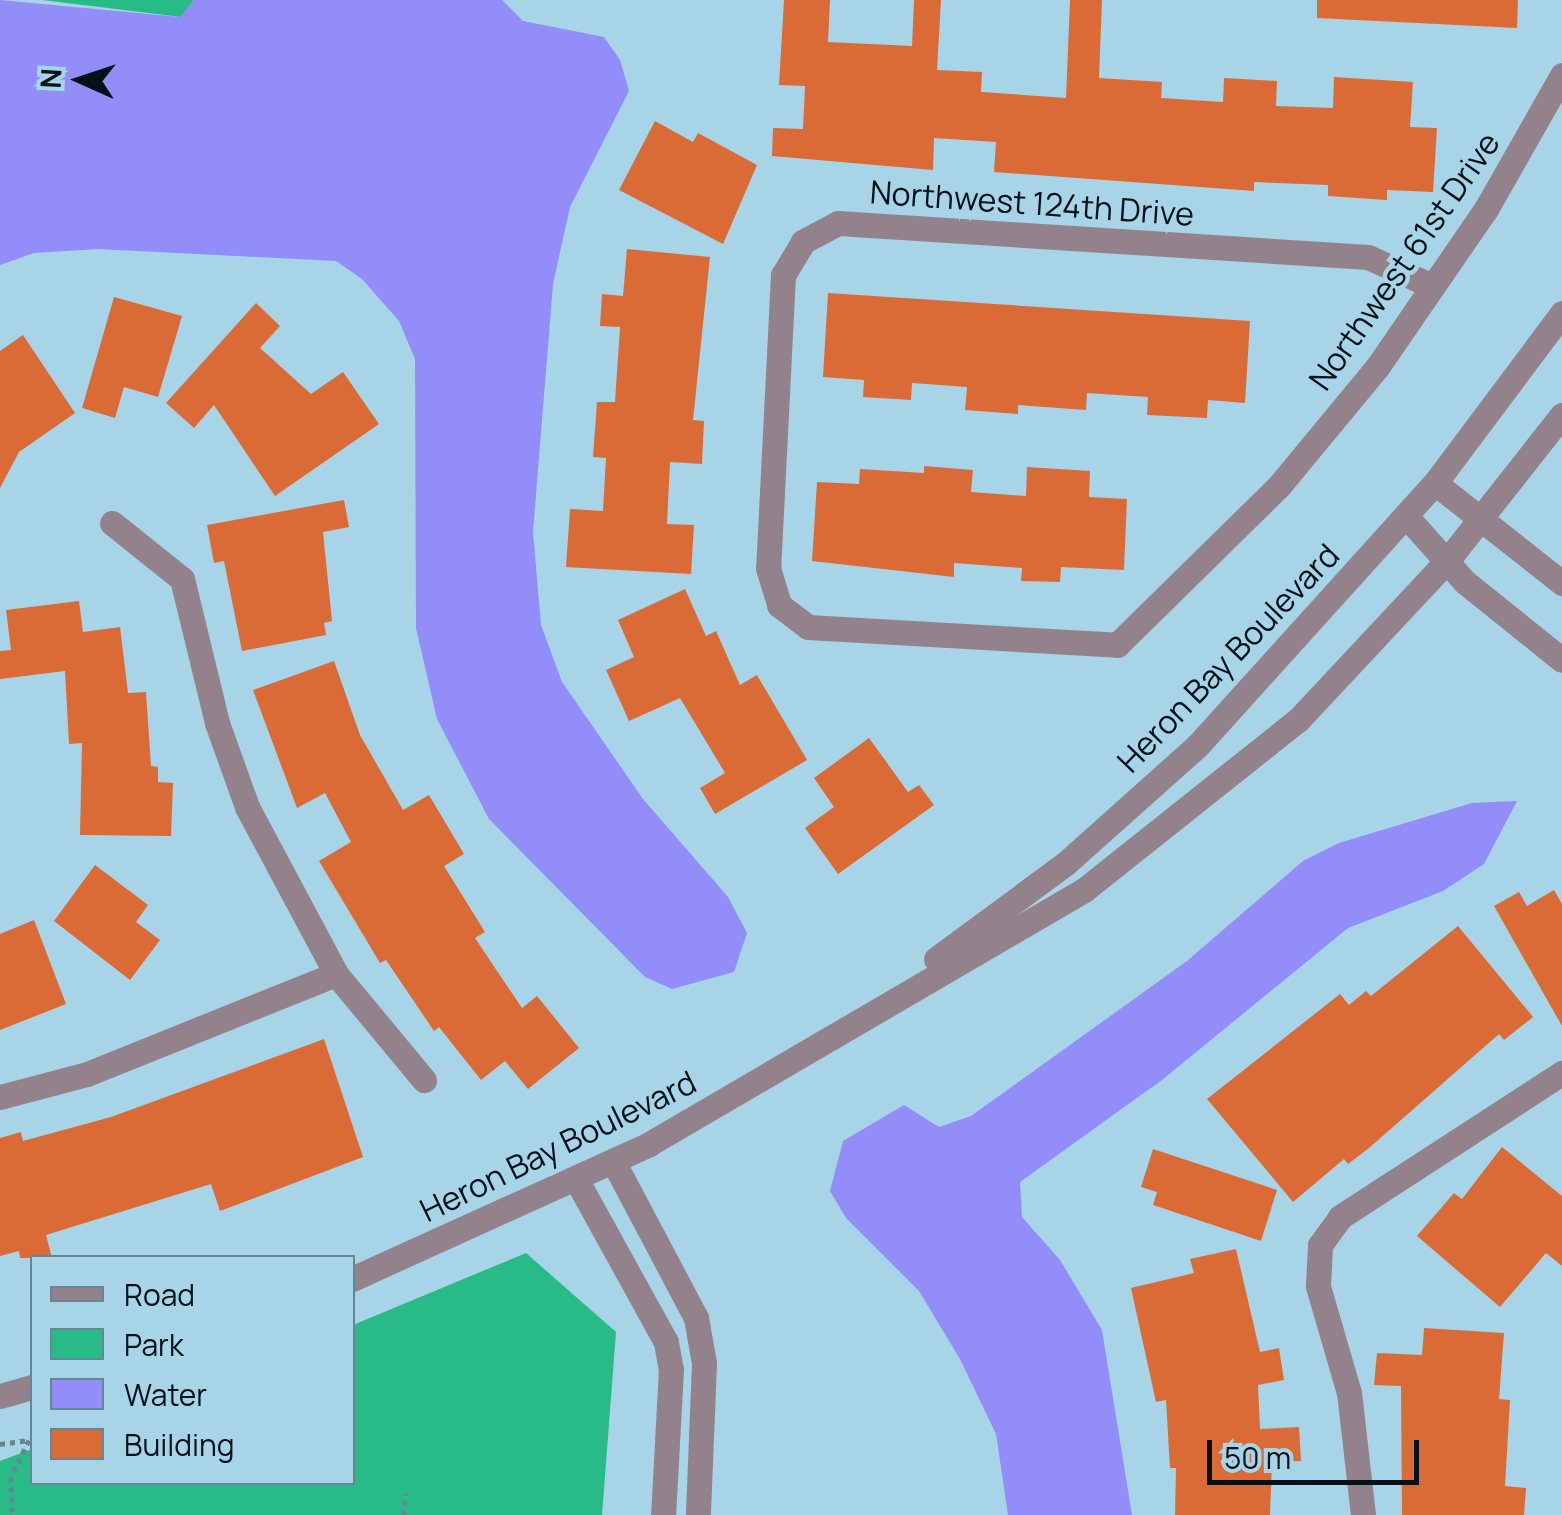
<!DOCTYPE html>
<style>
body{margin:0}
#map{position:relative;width:1562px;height:1515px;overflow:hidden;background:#a7d4e6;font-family:Manrope,sans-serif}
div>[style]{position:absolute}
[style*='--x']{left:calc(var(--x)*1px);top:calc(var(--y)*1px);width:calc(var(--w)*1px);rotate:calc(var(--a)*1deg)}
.green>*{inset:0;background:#28ba87}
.water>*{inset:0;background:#928df8}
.building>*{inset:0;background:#da6b37}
.path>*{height:5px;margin-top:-2.5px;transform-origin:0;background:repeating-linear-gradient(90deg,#658794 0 5px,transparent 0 10px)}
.minor>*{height:25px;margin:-12.5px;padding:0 12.5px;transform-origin:12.5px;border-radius:12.5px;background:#93828b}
span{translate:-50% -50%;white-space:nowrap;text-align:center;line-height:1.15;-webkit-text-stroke:9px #a7d4e6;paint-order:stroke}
.street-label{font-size:32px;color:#021218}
.legend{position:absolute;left:30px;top:1255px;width:325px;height:230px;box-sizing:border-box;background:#a7d4e6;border:2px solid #658694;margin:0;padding:12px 18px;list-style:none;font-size:30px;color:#021218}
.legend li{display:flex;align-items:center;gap:20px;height:50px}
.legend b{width:50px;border:2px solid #658694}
.north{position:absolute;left:30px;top:30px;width:100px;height:100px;-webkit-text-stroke:8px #a7d4e6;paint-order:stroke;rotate:273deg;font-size:28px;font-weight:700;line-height:40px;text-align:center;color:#021218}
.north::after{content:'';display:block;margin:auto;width:35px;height:45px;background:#021218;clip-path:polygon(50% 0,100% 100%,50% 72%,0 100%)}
.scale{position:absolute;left:1207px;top:1440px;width:212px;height:45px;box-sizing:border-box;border:5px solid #021218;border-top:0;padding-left:12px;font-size:30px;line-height:35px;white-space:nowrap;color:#021218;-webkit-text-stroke:8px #a7d4e6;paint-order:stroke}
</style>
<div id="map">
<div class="green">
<div style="clip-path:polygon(42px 0,194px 0,181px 17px)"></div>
<div style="clip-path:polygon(526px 1253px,616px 1332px,602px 1515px,0 1515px,0 1461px,32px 1449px,32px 1482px,352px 1482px,353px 1325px)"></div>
</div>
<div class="water">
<div style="clip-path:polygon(0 0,180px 17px,194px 0,502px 0,523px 21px,604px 37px,620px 60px,629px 91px,570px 207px,553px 284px,533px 532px,541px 625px,562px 682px,643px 799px,728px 897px,747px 933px,734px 972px,672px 989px,645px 977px,489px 819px,437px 719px,416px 628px,415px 359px,399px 321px,362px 279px,336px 261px,98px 249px,34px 253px,0 265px)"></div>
<div style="clip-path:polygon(1517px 801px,1484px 864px,1443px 891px,1348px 928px,1162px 1080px,1020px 1182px,1022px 1217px,1060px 1260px,1102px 1330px,1132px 1515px,1008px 1515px,996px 1434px,960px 1359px,919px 1291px,846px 1218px,830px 1191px,843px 1141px,904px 1105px,939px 1127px,971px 1116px,1187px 961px,1303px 861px,1339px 843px,1472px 803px)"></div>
</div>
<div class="building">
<div style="clip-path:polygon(784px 0,830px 0,828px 42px,912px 46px,914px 0,941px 0,937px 70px,982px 72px,981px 92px,1066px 98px,1070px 0,1102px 0,1099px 78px,1162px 82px,1161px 98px,1223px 102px,1224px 78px,1277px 81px,1276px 106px,1333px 108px,1334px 77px,1413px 82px,1410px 127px,1437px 128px,1433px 192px,1387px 190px,1387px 200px,1328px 196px,1328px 185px,1254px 182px,1254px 191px,994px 172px,996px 142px,934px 138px,933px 170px,772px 156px,773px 128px,803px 129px,805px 86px,779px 85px)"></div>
<div style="clip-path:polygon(1317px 0,1518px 0,1517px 28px,1317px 18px)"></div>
<div style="clip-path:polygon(655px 121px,693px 142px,698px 133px,757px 165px,723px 244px,619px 190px)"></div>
<div style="clip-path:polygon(627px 249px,710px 257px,693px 420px,704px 421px,702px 464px,670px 462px,667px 524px,694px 525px,691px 574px,566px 567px,570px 509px,603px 511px,606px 458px,593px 457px,597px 402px,615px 402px,620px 327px,600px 326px,602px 294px,623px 296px)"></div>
<div style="clip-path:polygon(828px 293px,1250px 321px,1245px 403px,1208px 400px,1207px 418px,1147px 415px,1148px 397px,1087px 393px,1086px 410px,1018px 405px,1018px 414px,965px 410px,967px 387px,912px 383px,911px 400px,863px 397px,864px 380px,823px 377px)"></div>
<div style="clip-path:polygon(114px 297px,182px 316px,158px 397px,124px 387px,115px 418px,82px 408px)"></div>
<div style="clip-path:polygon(256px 303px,280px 326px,260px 348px,311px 394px,343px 372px,379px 424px,275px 496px,214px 405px,194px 428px,166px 403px)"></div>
<div style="clip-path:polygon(23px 335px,75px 413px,19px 452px,0 488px,0 351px)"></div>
<div style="clip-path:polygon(924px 466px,973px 470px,971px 492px,1026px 496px,1027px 467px,1090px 471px,1089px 497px,1127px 499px,1124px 570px,1061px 567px,1060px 582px,1021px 581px,1022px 568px,954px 563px,954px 577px,812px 561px,817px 482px,859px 484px,860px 469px,924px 473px)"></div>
<div style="clip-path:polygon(344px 500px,349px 527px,323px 532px,332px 621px,324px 623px,326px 635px,242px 651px,224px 561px,214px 563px,207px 525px)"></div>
<div style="clip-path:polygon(685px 589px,706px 636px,716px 631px,740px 685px,757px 675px,807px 760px,715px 814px,700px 788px,725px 773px,680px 698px,629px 721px,606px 670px,634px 657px,618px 620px)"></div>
<div style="clip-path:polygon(79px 601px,83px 632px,120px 627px,128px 693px,146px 692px,151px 766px,158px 767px,158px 782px,173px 783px,171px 836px,80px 835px,82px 743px,69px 744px,65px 671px,0 679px,0 651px,11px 650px,6px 610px)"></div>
<div style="clip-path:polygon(334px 661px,360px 735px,403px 810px,429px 795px,464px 854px,444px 866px,485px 932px,475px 938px,522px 1008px,537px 996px,579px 1048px,528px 1089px,505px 1061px,481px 1080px,439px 1027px,434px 1031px,386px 960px,380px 963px,319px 861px,351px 842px,325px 793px,297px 808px,253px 690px)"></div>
<div style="clip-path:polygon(869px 738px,908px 792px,919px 785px,934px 805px,838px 874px,805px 828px,834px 807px,814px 778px)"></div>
<div style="clip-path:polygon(95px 865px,148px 905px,136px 922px,160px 940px,130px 980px,54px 921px)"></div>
<div style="clip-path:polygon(1554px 890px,1562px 904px,1562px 1026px,1494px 906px,1519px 892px,1527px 906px)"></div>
<div style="clip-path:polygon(34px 920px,66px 1004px,0 1030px,0 934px)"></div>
<div style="clip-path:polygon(1458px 926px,1533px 1017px,1504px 1040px,1499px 1034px,1369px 1148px,1348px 1164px,1344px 1159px,1293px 1202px,1207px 1099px,1340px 994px,1349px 1005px,1366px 991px,1371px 996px)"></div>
<div style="clip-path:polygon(324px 1039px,363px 1157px,220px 1211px,211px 1184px,46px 1235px,52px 1258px,20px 1258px,19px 1251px,0 1256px,0 1138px,21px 1132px,23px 1141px,111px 1117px)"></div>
<div style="clip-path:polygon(1502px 1147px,1562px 1196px,1562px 1266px,1546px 1253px,1500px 1307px,1417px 1236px,1454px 1193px,1462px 1199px)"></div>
<div style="clip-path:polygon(1153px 1149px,1277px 1190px,1261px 1241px,1153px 1205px,1157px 1192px,1141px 1187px)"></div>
<div style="clip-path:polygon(1236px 1249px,1260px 1352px,1279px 1348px,1284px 1380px,1258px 1385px,1260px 1429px,1299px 1427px,1301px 1461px,1272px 1462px,1270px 1515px,1175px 1515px,1176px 1468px,1170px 1468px,1166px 1400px,1156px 1402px,1131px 1288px,1194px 1273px,1190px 1259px)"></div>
<div style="clip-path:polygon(1424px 1328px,1504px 1333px,1499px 1399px,1510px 1400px,1505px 1486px,1526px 1488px,1524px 1515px,1402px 1515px,1401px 1386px,1374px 1385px,1377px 1353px,1422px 1355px)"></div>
</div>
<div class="path">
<div style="--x:0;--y:1444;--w:29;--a:-8"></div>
<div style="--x:29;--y:1440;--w:41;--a:115.9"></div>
<div style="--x:11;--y:1477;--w:38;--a:88"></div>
<div style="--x:404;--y:1515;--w:22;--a:-87"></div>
</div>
<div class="minor">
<div style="--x:1432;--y:286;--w:70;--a:-155.6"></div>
<div style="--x:1368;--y:257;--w:531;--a:-176.33"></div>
<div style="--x:838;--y:223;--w:40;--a:152"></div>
<div style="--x:803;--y:242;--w:39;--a:121"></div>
<div style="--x:783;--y:275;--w:293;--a:92.9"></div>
<div style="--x:768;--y:568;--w:39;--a:73"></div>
<div style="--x:779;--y:605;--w:36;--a:37"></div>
<div style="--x:808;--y:627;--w:310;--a:3.3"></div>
<div style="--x:1117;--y:645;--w:226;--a:-44.5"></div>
<div style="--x:1278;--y:487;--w:157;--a:-50.4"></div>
<div style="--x:1378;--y:366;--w:191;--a:-55.5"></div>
<div style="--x:1486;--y:209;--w:154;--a:-60.4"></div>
<div style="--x:1435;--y:483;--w:162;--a:38.2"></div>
<div style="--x:1407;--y:517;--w:87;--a:48.3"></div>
<div style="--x:1465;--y:582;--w:124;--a:38.8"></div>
<div style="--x:112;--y:523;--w:90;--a:38.7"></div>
<div style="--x:182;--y:579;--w:148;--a:76.3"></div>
<div style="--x:217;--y:723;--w:89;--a:70.3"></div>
<div style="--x:247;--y:807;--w:189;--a:61.9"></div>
<div style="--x:336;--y:974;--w:138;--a:50.3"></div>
<div style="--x:936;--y:959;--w:160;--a:-36.4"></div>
<div style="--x:1065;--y:864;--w:178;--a:-41.8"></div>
<div style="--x:1198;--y:745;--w:353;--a:-47.9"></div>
<div style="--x:1435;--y:483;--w:212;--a:-53.2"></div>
<div style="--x:0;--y:1097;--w:90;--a:-14.8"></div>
<div style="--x:87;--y:1074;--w:268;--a:-21.9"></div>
<div style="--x:613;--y:1161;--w:178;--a:62.1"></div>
<div style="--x:696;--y:1318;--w:46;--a:79.9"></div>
<div style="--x:704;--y:1363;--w:152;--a:92.3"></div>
<div style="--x:576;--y:1179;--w:186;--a:61.1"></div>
<div style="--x:666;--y:1342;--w:27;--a:80"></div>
<div style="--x:671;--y:1369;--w:146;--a:93.1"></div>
<div style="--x:352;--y:1279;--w:326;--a:-24.4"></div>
<div style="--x:649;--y:1144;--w:504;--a:-30.28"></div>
<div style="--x:1084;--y:890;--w:273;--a:-38.5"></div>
<div style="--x:1298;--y:720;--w:218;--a:-46.9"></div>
<div style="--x:1447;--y:561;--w:186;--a:-51.8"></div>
<div style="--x:0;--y:1396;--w:33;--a:-16"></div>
<div style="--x:1363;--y:1515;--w:123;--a:-96.5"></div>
<div style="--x:1349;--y:1393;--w:111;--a:-106.2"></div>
<div style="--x:1318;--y:1286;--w:41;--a:-87.2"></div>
<div style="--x:1320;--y:1245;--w:34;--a:-54"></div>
<div style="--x:1340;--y:1217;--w:265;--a:-33"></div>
</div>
<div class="street-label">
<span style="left:1032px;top:203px;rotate:4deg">Northwest 124th Drive</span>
<span style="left:1404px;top:261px;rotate:-55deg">Northwest 61st Drive</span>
<span style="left:1228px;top:658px;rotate:-46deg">Heron Bay Boulevard</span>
<span style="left:558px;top:1146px;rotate:-26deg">Heron Bay Boulevard</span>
</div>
<ul class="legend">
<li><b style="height:12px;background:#93828b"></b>Road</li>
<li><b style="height:28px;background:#28ba87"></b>Park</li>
<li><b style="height:28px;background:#928df8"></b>Water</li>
<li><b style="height:28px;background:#da6b37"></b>Building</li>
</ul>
<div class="north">N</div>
<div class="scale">50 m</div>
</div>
